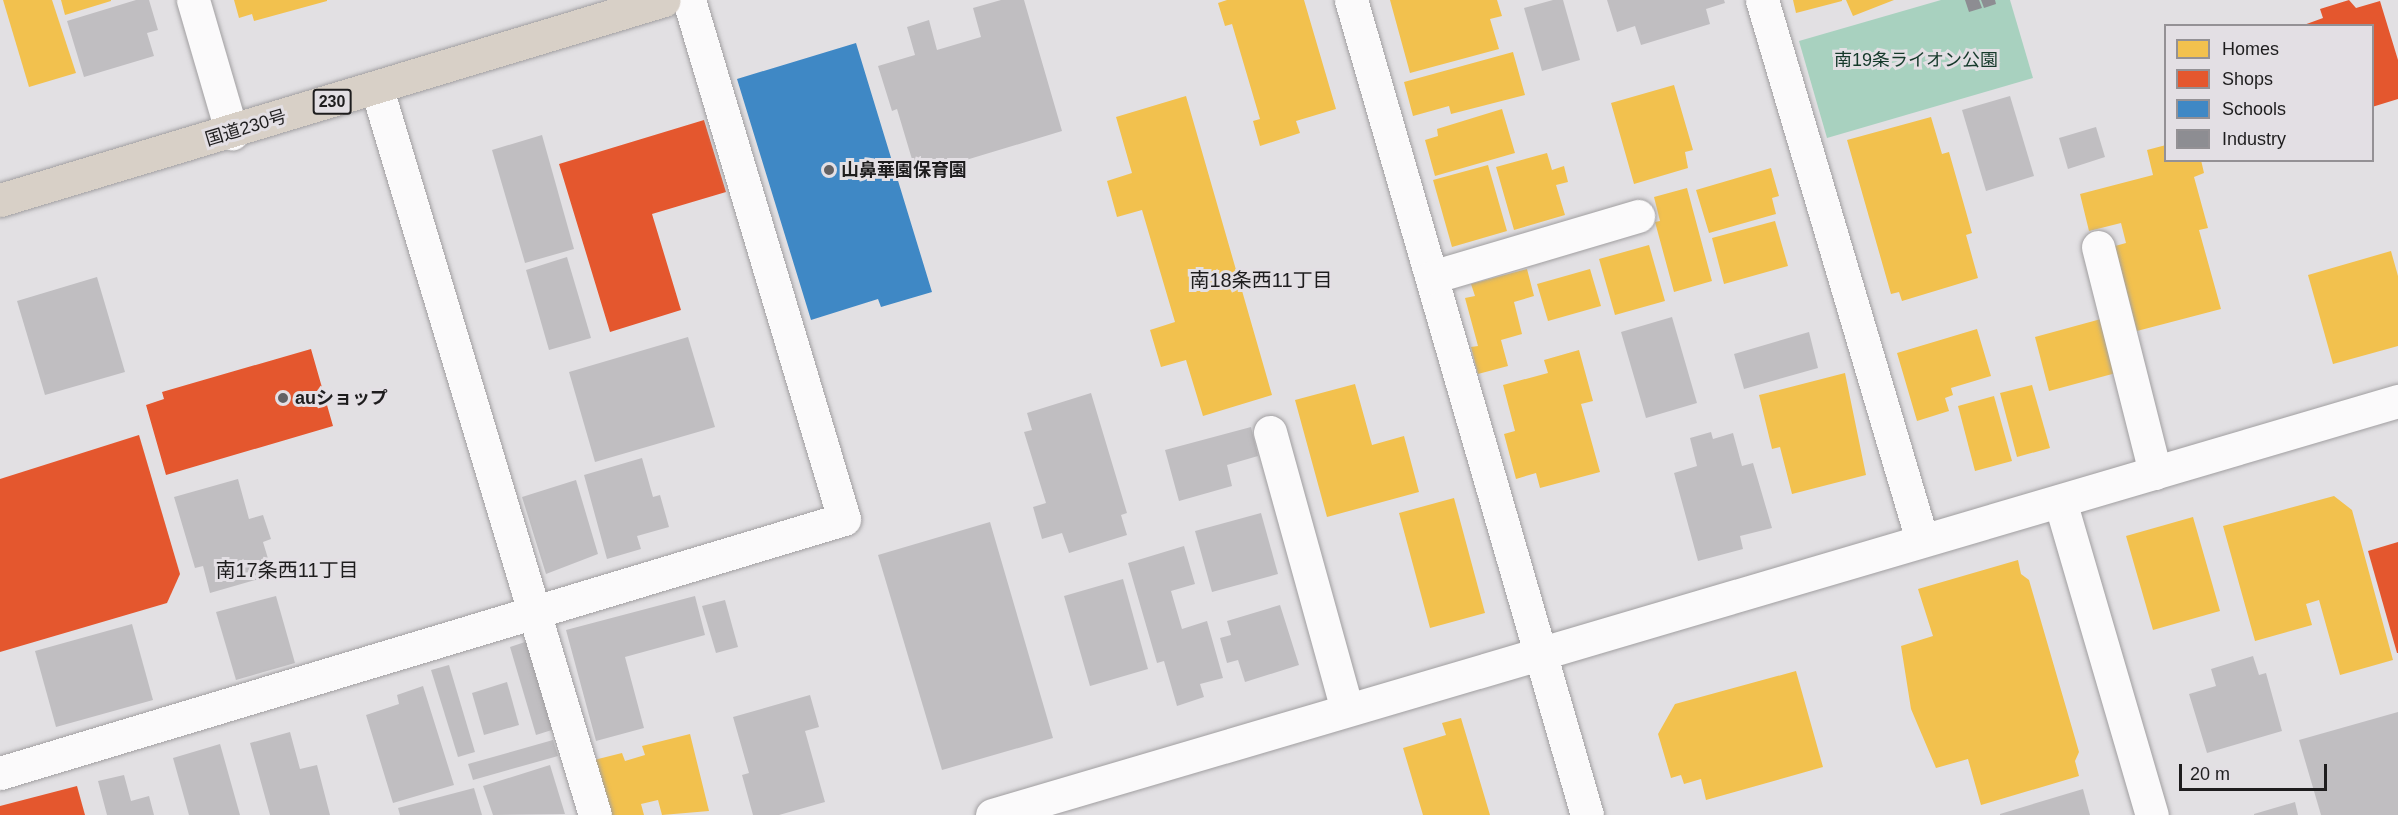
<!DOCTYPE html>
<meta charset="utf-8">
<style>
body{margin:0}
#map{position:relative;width:2398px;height:815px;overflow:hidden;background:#e2e0e3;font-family:Helvetica,"Noto Sans JP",sans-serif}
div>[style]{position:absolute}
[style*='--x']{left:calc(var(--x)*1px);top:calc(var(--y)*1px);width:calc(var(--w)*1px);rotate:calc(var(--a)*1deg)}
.green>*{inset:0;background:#a8d1bf}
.homes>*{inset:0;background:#f2c14e}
.shops>*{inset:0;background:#e4572e}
.schools>*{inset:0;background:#3f88c5}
.industry>*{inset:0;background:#8d8d92}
.building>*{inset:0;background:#c0bec1}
.roads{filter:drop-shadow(0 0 2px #a19fa1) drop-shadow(0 0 2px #a19fa1)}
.minor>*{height:33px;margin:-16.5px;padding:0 16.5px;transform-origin:16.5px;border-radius:16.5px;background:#fbfafb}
.highway>*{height:33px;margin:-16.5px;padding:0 16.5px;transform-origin:16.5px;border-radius:16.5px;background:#d8d0c7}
.dots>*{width:16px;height:16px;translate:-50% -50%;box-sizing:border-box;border:3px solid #e3dfe4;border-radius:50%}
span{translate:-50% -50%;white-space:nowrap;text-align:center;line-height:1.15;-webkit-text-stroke:6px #e3dfe4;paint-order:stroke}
.shield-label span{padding:2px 4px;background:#e3dfe4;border:2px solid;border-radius:4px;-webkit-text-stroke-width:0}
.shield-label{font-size:16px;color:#1e1d1e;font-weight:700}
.park-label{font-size:18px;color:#15392a}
.street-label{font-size:18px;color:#1e1d1e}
.poi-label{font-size:18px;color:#1e1d1e;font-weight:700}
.left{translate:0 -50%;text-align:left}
.neighbourhood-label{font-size:20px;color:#1e1d1e}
.legend{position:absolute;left:2164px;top:24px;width:210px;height:138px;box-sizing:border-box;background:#e3dfe4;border:2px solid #949195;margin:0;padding:8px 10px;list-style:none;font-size:18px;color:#1e1d1e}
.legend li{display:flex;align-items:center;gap:12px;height:30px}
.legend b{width:30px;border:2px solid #949195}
.scale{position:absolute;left:2179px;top:764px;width:148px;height:27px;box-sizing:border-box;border:3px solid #1e1d1e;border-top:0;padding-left:8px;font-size:18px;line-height:21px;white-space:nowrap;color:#1e1d1e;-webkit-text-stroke:4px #e3dfe4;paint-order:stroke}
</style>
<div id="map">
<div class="green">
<div style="clip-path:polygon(1941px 0,2010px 0,2033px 78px,1827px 138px,1799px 41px)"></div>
</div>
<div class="homes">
<div style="clip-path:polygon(3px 0,52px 0,76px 73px,29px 87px)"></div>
<div style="clip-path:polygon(61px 0,111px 0,111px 1px,65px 15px)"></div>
<div style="clip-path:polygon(234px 0,327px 0,327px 1px,254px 21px,252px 14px,239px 18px)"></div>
<div style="clip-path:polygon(1227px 0,1304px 0,1336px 109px,1296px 121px,1300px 133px,1260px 146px,1253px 121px,1260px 119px,1232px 24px,1225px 26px,1218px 3px)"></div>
<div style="clip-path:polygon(1390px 0,1497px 0,1502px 16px,1490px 19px,1499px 49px,1410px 73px)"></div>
<div style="clip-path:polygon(1793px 0,1842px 0,1842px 1px,1796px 13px)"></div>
<div style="clip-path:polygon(1846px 0,1894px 0,1853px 16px)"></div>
<div style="clip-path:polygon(1513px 52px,1525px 95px,1451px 114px,1449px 106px,1413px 116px,1404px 82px)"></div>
<div style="clip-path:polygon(1674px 85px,1693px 150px,1685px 152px,1688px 168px,1634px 184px,1611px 103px)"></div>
<div style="clip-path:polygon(1186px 96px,1272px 395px,1203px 416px,1186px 360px,1161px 367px,1150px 330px,1175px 322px,1142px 210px,1117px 217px,1107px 181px,1132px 173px,1116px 117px)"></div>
<div style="clip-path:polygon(1502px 109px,1515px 153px,1435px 176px,1425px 140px,1438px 136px,1437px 129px)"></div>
<div style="clip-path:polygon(1931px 117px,1942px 154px,1949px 152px,1972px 233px,1966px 235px,1978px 278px,1902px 301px,1899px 292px,1891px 294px,1847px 140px)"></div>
<div style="clip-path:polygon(2166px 145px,2166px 160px,2201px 160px,2204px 173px,2194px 177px,2208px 228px,2199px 230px,2221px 309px,2137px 331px,2115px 246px,2126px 243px,2121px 223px,2089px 231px,2080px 194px,2153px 175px,2147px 150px)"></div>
<div style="clip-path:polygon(1547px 153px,1552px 170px,1564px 166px,1568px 182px,1556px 185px,1565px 215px,1514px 230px,1496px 167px)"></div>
<div style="clip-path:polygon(1488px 165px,1507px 231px,1452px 247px,1433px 180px)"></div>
<div style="clip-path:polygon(1771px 168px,1779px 196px,1772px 198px,1776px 214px,1709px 233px,1696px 190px)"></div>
<div style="clip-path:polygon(1687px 188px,1712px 281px,1674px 292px,1655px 222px,1660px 221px,1654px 197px)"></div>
<div style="clip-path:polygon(1775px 221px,1788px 266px,1724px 284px,1712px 238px)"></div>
<div style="clip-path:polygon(1649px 245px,1665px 301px,1615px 315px,1599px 259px)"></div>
<div style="clip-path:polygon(2391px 251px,2398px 276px,2398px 346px,2333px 364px,2308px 275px)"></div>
<div style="clip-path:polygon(1527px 269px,1534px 296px,1514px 302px,1522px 334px,1501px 340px,1508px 366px,1478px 374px,1471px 347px,1478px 346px,1465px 298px,1475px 296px,1471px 284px)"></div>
<div style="clip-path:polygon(1590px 269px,1601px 306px,1548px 321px,1537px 284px)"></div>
<div style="clip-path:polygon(2101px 319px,2116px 373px,2049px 391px,2035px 337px)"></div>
<div style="clip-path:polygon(1977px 329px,1991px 376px,1951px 388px,1953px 395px,1945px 398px,1949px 411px,1917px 421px,1897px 353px)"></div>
<div style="clip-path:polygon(1579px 350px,1593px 401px,1581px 404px,1600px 472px,1540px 488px,1536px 473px,1516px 479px,1504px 434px,1515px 431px,1503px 385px,1548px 373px,1544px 360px)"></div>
<div style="clip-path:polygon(1845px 373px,1866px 475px,1792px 494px,1780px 447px,1772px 449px,1759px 395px)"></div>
<div style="clip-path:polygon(1355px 384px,1372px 445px,1404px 436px,1419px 492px,1327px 517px,1295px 400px)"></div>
<div style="clip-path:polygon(2032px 385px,2050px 448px,2017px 457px,2000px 393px)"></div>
<div style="clip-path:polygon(1994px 396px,2012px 461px,1975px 471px,1958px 406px)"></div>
<div style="clip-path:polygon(2334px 496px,2352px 510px,2393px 660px,2340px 675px,2319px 600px,2306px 604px,2312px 625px,2255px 641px,2223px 526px)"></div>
<div style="clip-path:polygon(1454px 498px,1485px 613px,1430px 628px,1399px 513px)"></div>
<div style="clip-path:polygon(2193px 517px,2220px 611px,2153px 630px,2126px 536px)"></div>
<div style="clip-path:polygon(2018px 560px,2021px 574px,2029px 580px,2079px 752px,2075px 761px,2079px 776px,1981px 805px,1968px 759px,1936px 768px,1911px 709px,1901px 646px,1933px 636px,1918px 589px)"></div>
<div style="clip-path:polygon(1796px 671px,1823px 767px,1706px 800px,1701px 779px,1684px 784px,1681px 775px,1671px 778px,1658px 734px,1675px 704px)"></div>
<div style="clip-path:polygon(1461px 718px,1490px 815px,1423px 815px,1403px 748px,1446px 735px,1442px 723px)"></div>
<div style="clip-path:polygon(690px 734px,709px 811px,662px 815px,658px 800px,641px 804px,644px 815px,604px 815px,590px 761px,622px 753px,625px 761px,645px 755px,642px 746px)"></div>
</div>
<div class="shops">
<div style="clip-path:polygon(2349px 0,2356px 8px,2380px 1px,2398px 60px,2398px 99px,2372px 107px,2372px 26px,2301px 26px,2323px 18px,2320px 9px)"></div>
<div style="clip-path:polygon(704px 120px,726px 192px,652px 214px,681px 310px,610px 332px,559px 164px)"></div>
<div style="clip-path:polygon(311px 349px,333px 426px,166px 475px,146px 405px,164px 399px,162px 392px)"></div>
<div style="clip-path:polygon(139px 435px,180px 574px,167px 603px,0 652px,0 479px)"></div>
<div style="clip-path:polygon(2398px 542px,2398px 653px,2397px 653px,2368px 551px)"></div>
<div style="clip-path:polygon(77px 786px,85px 815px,0 815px,0 806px)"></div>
</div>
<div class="schools">
<div style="clip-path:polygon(856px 43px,932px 292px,881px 307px,878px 299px,811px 320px,737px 79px)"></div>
</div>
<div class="industry">
<div style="clip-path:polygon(1965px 0,1979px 0,1982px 8px,1969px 12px)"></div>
<div style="clip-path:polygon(1981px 0,1995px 0,1996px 4px,1984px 8px)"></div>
</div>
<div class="building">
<div style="clip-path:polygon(136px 0,149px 0,158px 30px,147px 33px,154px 56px,84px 77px,67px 21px)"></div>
<div style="clip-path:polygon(1001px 0,1024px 0,1062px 131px,923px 173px,920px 165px,914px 166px,897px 109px,892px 111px,878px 66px,915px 55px,907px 27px,929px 20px,937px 50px,981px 37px,973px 8px)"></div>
<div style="clip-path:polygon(1553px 0,1563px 0,1580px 60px,1542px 71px,1524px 8px)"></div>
<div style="clip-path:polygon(1607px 0,1724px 0,1725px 3px,1706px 9px,1710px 24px,1641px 45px,1635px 26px,1617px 32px)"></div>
<div style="clip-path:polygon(2010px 96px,2034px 176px,1986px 191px,1962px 110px)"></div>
<div style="clip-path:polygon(2096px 127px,2105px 157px,2068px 169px,2059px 138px)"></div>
<div style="clip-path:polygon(542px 135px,574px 249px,525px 263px,492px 150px)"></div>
<div style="clip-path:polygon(567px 257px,591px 338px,549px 350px,526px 270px)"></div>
<div style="clip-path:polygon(97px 277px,125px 372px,45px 395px,17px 301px)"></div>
<div style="clip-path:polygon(1672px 317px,1697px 403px,1646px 418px,1621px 332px)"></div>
<div style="clip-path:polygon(1809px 332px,1818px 368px,1744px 389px,1734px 354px)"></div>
<div style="clip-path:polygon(688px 337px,715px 427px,595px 462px,569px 372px)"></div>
<div style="clip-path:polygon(1091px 393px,1127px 513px,1121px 515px,1127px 535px,1069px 553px,1062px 533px,1042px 539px,1033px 507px,1046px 503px,1024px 432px,1032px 430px,1027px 413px)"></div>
<div style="clip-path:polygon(1251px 427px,1258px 456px,1227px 465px,1232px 486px,1179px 501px,1165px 450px)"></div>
<div style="clip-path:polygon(1711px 432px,1713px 439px,1733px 433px,1742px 466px,1753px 463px,1772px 528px,1740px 536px,1743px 549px,1698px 561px,1674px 473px,1697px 466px,1690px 438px)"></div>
<div style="clip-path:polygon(642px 458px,653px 497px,660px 495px,669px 527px,637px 536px,641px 549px,607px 559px,584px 475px)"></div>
<div style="clip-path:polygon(238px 479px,249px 519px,263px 515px,271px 539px,263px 542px,273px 575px,210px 593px,203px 566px,195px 568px,174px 497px)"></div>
<div style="clip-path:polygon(576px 480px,598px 554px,546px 574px,522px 497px)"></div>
<div style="clip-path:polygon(1261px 513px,1278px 574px,1212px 592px,1195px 531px)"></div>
<div style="clip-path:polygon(990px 522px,1053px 738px,942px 770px,878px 555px)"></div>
<div style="clip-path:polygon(1184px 546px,1195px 584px,1171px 591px,1182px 629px,1207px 621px,1223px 678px,1200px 684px,1204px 697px,1177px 706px,1164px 661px,1157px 663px,1128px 563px)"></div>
<div style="clip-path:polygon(1123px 579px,1148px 669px,1090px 686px,1064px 596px)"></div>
<div style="clip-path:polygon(276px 596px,295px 663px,236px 680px,216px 612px)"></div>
<div style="clip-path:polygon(695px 596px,705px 635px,625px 657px,644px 728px,596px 741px,566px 630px)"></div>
<div style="clip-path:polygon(725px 600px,738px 647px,716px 653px,702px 606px)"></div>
<div style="clip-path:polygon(1280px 605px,1299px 665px,1245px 682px,1238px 660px,1227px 663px,1220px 638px,1231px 635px,1227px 621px)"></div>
<div style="clip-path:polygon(132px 624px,153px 700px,56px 727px,35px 651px)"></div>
<div style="clip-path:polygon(528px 641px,555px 729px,536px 735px,510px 647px)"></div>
<div style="clip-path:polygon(2253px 656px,2259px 675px,2266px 673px,2282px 731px,2207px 753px,2189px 694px,2216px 686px,2211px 669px)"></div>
<div style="clip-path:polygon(449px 665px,475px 752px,458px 757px,431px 670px)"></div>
<div style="clip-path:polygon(507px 682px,519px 725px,484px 735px,472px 693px)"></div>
<div style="clip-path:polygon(423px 686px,454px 785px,393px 803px,366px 715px,399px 704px,397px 695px)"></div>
<div style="clip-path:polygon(810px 695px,819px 727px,805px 731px,825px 802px,779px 815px,753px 815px,742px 775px,749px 773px,733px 717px)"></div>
<div style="clip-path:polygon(2398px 712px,2398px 815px,2321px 815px,2299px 740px)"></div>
<div style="clip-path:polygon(290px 732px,300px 769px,317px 765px,330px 815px,270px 815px,250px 743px)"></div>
<div style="clip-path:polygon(553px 740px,558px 756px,473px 780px,468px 764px)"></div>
<div style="clip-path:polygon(220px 744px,240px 815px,189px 815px,173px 758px)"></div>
<div style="clip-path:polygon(550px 765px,565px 814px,493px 815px,483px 786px)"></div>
<div style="clip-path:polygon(124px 775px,131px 801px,149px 796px,154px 815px,107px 815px,98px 781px)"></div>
<div style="clip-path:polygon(474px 788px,482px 815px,400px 815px,398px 808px)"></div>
<div style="clip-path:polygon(2083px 789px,2090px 815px,2000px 815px,2000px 814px)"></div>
<div style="clip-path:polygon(2295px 802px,2298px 815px,2254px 815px,2254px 814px)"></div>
</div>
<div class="roads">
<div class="minor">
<div style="--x:193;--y:0;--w:139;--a:73.7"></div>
<div style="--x:1351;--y:0;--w:848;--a:73.85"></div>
<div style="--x:1762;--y:0;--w:563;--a:73.5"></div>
<div style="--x:377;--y:89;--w:758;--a:73.29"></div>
<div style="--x:2098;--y:247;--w:233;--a:75.8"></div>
<div style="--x:1432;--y:277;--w:215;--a:-16.5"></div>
<div style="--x:1270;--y:432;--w:288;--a:74.5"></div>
<div style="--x:2060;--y:501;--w:327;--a:73.7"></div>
<div style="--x:0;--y:773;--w:881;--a:-16.75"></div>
<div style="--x:844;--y:519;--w:542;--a:-106.63"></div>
<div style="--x:992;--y:815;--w:1466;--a:-16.41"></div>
</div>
<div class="highway">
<div style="--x:0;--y:200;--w:693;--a:-16.76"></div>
</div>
</div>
<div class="dots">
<div style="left:829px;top:170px;background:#636163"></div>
<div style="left:283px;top:398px;background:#636163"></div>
</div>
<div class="shield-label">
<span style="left:332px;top:102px">230</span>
</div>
<div class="park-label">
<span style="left:1916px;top:60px">南19条ライオン公園</span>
</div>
<div class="street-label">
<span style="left:246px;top:128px;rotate:-17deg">国道230号</span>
</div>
<div class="poi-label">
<span class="left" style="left:841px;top:170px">山鼻華園保育園</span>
<span class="left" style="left:295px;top:398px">auショップ</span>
</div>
<div class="neighbourhood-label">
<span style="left:1261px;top:280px">南18条西11丁目</span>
<span style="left:287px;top:570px">南17条西11丁目</span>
</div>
<ul class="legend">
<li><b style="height:16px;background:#f2c14e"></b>Homes</li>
<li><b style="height:16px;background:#e4572e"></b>Shops</li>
<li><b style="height:16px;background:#3f88c5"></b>Schools</li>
<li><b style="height:16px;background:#8d8d92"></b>Industry</li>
</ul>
<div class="scale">20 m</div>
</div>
